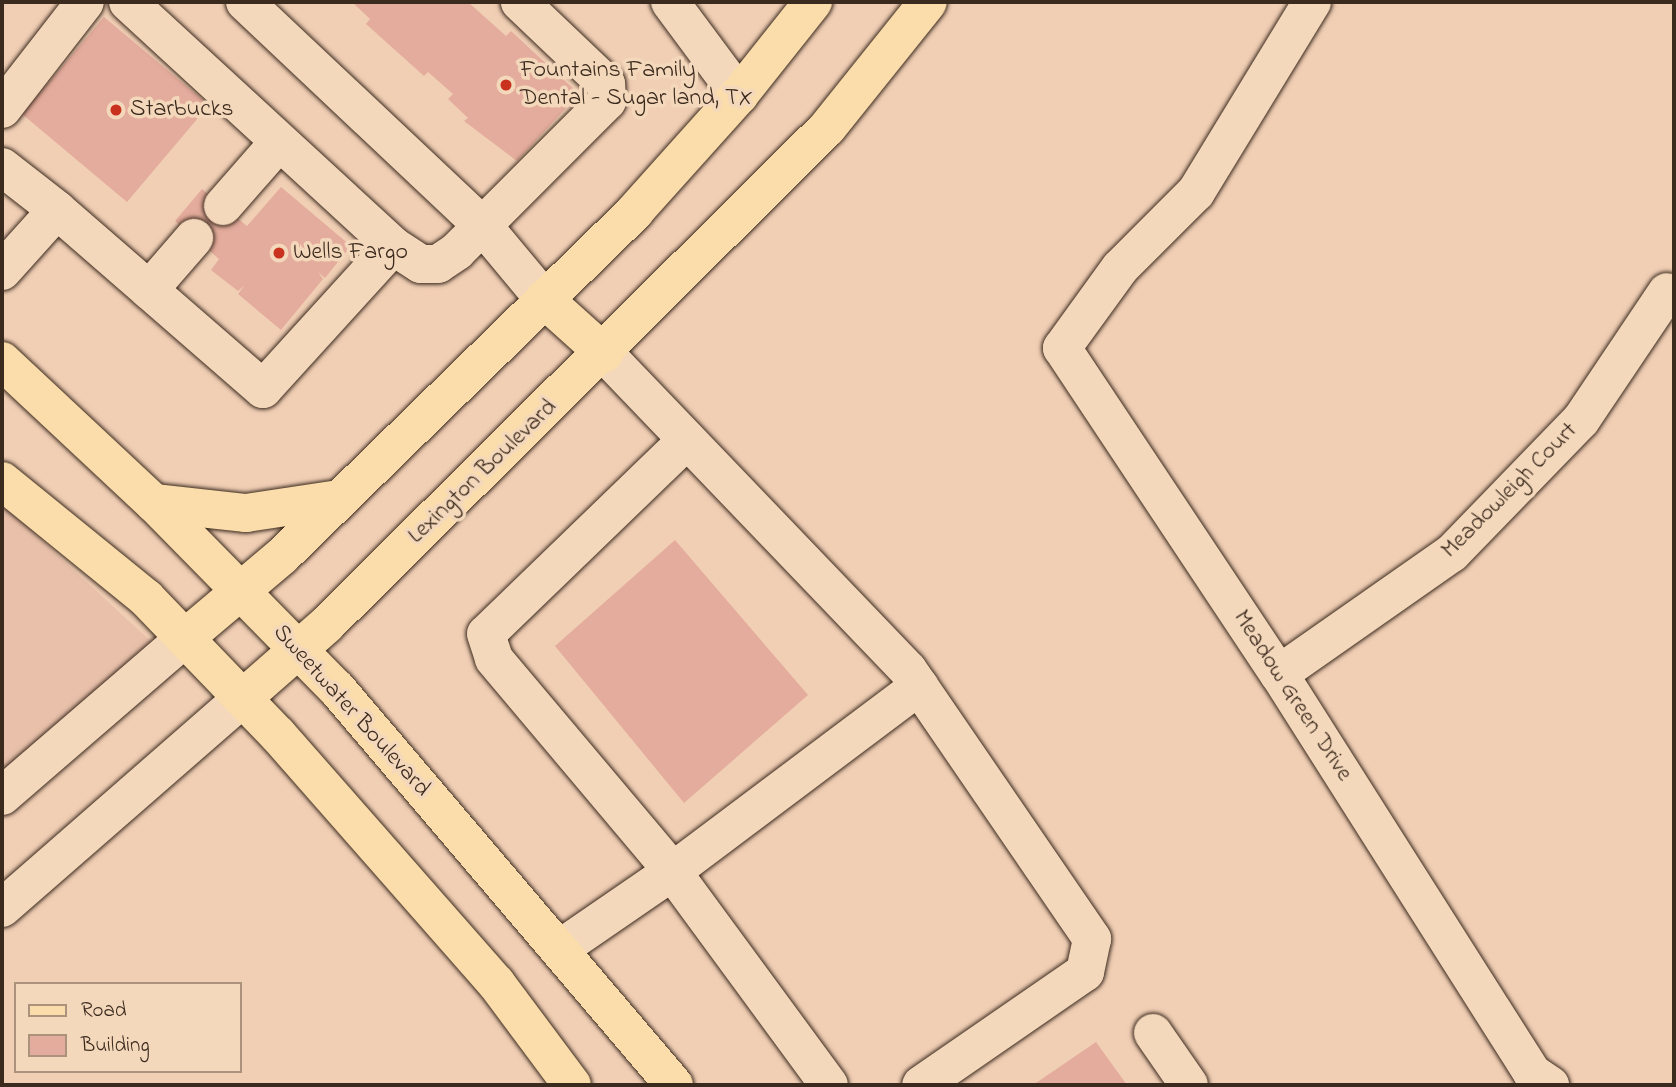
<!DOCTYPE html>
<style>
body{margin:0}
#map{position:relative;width:1676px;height:1087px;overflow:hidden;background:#f1cfb5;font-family:"Indie Flower",sans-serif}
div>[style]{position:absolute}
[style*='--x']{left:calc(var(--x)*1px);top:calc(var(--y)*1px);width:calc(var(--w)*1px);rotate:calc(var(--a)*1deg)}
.built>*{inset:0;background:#e9c1ab}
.building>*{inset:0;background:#e4ac9c}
.roads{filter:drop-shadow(0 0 2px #3b2a1e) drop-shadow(0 0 2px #3b2a1e)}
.minor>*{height:38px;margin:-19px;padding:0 19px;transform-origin:19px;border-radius:19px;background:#f4d8bb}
.major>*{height:38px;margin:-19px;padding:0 19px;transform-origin:19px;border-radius:19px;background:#fbddab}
.dots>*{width:19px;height:19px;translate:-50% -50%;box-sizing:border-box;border:4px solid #f4d8bb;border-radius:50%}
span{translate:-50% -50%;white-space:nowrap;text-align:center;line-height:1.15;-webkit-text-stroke:7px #f4d8bb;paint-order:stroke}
.poi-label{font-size:24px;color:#3b2a1e}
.left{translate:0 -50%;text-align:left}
.street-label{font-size:24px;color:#3b2a1e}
.frame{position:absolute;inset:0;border:4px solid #3b2a1e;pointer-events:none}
.legend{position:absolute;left:14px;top:982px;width:228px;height:91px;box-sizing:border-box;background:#f4d8bb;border:2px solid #aa927c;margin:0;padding:9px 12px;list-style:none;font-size:21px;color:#3b2a1e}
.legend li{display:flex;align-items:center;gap:14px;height:35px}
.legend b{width:35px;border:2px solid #aa927c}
</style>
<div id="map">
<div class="built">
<div style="clip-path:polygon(2px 504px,156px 646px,2px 774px)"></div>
</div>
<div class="building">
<div style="clip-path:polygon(352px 2px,468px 2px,506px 36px,511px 31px,579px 94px,517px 161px,464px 121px,468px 118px,448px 99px,453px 94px,428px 72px,424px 76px,366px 24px,370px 19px)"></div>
<div style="clip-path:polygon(104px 17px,209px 105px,127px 202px,22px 114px)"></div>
<div style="clip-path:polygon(281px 187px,351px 246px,325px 278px,318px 272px,323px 279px,281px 330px,238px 294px,244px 286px,238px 291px,211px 270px,219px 259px,175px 221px,202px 189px,247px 226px)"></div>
<div style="clip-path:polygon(675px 540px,808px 695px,684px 803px,555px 646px)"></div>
<div style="clip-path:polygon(1096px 1042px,1127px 1085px,1033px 1085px)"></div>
</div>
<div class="roads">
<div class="minor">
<div style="--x:128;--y:2;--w:360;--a:42.6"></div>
<div style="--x:393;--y:246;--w:33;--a:33"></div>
<div style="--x:421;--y:264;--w:17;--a:0"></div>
<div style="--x:438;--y:264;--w:23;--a:-34"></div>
<div style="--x:457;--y:251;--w:212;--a:-45"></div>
<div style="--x:607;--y:101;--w:17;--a:-93"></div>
<div style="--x:606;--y:84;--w:119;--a:-136.4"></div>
<div style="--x:245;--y:2;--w:328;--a:43.3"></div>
<div style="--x:484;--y:227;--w:94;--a:50.2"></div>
<div style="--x:670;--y:2;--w:116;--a:53.4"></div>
<div style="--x:1312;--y:2;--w:223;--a:121.4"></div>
<div style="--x:1196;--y:192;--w:107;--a:135"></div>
<div style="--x:1120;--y:268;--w:99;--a:125.9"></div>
<div style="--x:1062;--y:348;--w:392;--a:56.4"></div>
<div style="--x:1279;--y:674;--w:472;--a:57.6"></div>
<div style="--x:1532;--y:1073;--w:22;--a:34"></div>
<div style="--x:2;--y:109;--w:135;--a:-52.2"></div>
<div style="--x:2;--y:167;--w:70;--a:38"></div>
<div style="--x:57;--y:210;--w:273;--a:41"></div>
<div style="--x:263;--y:389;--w:193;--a:-47.7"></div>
<div style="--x:223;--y:206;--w:85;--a:-48.8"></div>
<div style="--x:2;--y:271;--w:82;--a:-48"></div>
<div style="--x:149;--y:290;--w:69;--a:-49.1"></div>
<div style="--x:604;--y:353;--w:439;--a:46.2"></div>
<div style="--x:908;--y:670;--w:326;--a:55.6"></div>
<div style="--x:1092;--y:939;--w:34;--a:102"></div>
<div style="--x:1085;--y:972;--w:199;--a:145.4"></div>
<div style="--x:687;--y:440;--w:279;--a:136"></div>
<div style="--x:486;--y:634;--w:26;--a:72"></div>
<div style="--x:494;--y:659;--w:267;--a:49.9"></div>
<div style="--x:666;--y:863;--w:275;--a:53.7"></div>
<div style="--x:1279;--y:674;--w:211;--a:-35"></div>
<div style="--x:1452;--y:553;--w:185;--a:-45.9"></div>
<div style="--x:1581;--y:420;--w:154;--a:-56.1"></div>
<div style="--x:2;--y:796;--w:242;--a:-40.8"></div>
<div style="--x:2;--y:908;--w:320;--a:-41.1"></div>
<div style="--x:561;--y:948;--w:136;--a:-34.5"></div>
<div style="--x:673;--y:871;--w:308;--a:-36.9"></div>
<div style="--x:1153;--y:1033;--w:63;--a:55.3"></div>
</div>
<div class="major">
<div style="--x:544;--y:299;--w:81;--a:42"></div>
<div style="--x:2;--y:361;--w:208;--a:43.1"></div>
<div style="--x:154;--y:503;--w:261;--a:45.5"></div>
<div style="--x:337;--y:689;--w:520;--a:49.6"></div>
<div style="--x:2;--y:481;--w:186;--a:39.1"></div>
<div style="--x:146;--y:598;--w:190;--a:46.1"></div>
<div style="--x:278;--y:735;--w:330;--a:48.7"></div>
<div style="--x:496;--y:983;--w:127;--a:53.3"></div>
<div style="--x:154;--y:503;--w:93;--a:6.2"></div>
<div style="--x:246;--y:513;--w:94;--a:-8.6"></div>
<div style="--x:185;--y:638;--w:127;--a:-40.2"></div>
<div style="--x:282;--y:556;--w:494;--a:-44.3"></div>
<div style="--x:635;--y:211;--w:156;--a:-48.1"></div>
<div style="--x:739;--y:95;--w:119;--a:-51.5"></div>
<div style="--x:243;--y:698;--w:111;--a:-41.3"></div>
<div style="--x:326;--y:625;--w:706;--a:-44.77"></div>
<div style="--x:827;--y:128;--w:161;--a:-51.3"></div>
</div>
</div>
<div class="dots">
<div style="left:506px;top:85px;background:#c8321e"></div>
<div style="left:116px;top:110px;background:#c8321e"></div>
<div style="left:279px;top:253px;background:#c8321e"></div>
</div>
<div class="poi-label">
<span class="left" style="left:520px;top:85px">Fountains Family<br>Dental - Sugar land, TX</span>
<span class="left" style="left:130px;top:110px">Starbucks</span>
<span class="left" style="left:293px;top:253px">Wells Fargo</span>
</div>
<div class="street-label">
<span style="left:483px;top:472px;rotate:-44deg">Lexington Boulevard</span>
<span style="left:1510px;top:491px;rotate:-45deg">Meadowleigh Court</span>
<span style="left:1292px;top:696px;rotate:57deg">Meadow Green Drive</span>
<span style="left:351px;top:711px;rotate:48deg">Sweetwater Boulevard</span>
</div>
<div class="frame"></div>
<ul class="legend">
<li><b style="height:9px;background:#fbddab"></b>Road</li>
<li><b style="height:19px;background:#e4ac9c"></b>Building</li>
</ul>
</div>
